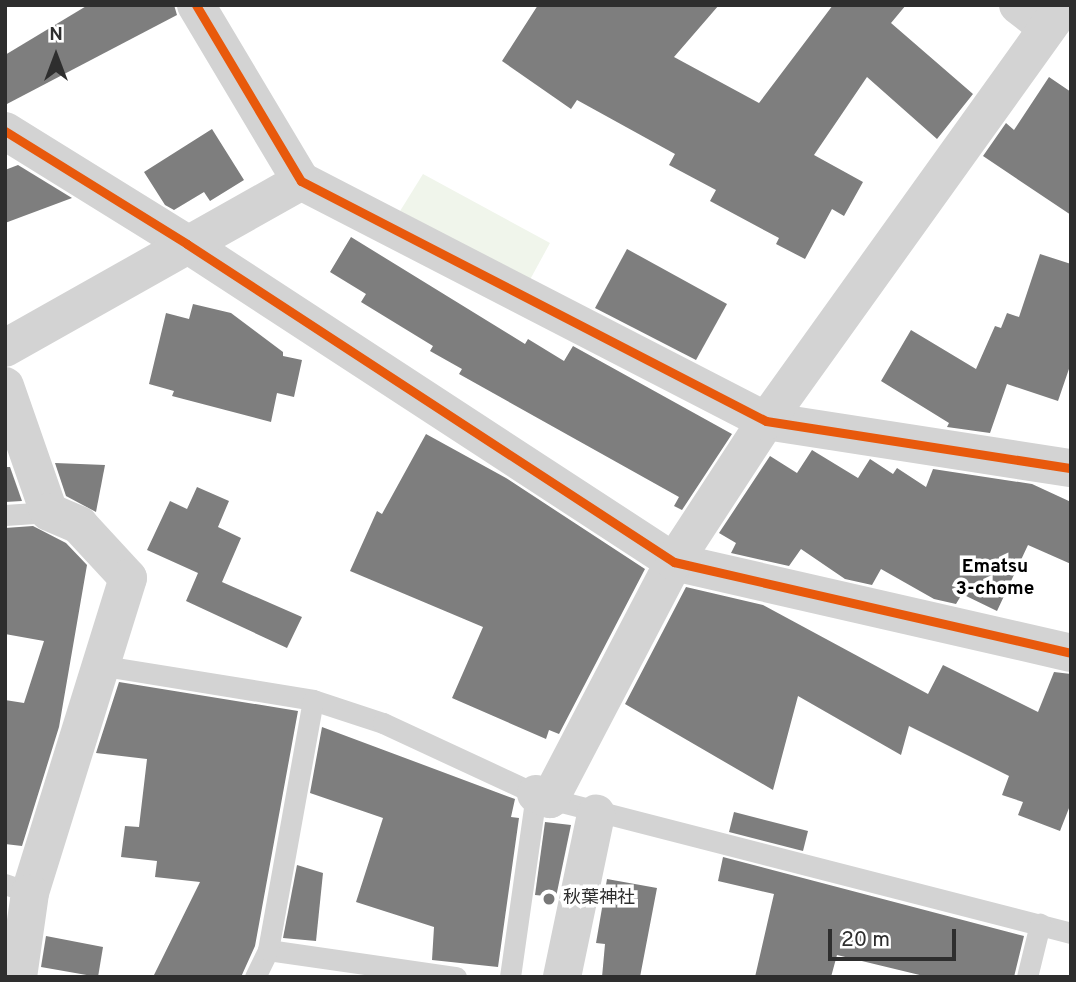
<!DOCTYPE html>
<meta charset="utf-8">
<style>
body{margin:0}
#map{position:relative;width:1076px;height:982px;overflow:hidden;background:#fff;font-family:Overpass,"Noto Sans JP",sans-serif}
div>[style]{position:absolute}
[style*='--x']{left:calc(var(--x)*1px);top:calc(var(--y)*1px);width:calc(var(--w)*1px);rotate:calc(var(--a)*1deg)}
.green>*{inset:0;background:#f0f5eb}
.building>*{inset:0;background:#7e7e7e}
.service>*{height:21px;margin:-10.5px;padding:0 10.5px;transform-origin:10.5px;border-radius:10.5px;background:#d3d3d3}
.minor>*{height:38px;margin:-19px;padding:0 19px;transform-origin:19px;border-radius:19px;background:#d3d3d3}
.cycleway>*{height:9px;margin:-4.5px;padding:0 4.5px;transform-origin:4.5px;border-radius:4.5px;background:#e8590c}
.dots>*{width:19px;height:19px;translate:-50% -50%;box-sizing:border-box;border:4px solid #fff;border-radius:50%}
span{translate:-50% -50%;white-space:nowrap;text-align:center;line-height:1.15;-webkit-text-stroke:7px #fff;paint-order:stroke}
.poi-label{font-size:18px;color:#2e2e2e}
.left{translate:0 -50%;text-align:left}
.neighbourhood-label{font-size:19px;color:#000;font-weight:700}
.frame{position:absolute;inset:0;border:7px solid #2e2e2e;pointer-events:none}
.north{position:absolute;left:21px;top:21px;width:70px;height:70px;-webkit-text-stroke:5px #fff;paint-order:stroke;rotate:0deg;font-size:19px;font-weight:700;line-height:28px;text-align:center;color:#2e2e2e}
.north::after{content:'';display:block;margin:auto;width:24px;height:32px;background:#2e2e2e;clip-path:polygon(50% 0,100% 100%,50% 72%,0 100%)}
.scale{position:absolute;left:828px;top:929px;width:128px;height:32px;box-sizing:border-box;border:4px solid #2e2e2e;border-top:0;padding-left:9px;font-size:21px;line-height:24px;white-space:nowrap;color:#2e2e2e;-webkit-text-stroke:5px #fff;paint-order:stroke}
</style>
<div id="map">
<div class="green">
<div style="clip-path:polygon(423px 174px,550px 243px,526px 287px,397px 216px)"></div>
</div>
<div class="building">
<div style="clip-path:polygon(88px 5px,174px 5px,177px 15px,5px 105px,5px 55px)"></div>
<div style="clip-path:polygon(538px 5px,719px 5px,674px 57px,759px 103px,833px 5px,906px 5px,891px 23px,973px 94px,937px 139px,867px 77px,814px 155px,863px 182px,844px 216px,832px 209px,805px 259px,776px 244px,779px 238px,710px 201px,716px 190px,669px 165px,675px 154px,577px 100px,571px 109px,502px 61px)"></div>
<div style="clip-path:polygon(1049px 77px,1071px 92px,1071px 215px,983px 156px,1006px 123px,1014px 130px)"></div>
<div style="clip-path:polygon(212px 129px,244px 180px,210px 201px,204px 192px,174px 210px,165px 205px,144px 172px)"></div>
<div style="clip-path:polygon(18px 165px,72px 198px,5px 223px,5px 170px)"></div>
<div style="clip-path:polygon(351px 237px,525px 344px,528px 339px,564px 361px,573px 346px,732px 434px,682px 510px,674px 506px,679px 497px,459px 374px,462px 369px,430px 351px,433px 346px,361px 302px,366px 294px,330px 272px)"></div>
<div style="clip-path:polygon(627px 249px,727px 304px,696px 360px,595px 308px)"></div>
<div style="clip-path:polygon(1040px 254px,1071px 264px,1071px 363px,1058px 401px,1007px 384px,990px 433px,947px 427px,949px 423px,881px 381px,911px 330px,976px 369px,995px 326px,1001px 328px,1007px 313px,1019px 317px)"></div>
<div style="clip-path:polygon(193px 304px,231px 313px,283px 352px,283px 356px,302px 360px,294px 397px,277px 393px,271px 422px,172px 396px,174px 391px,149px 384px,166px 313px,189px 319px)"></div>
<div style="clip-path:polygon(426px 434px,506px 478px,645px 569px,559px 734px,549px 730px,546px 739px,452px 698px,483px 627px,350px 571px,377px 511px,382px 514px)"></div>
<div style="clip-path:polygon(812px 450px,858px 478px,870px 459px,893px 474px,897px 468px,926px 487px,933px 469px,1032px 484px,1071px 502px,1071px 564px,1028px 545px,997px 611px,962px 594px,956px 604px,934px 599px,881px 569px,872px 585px,845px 579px,801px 549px,789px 566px,731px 553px,736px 543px,719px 533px,770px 456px,797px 473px)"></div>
<div style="clip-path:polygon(55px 463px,105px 465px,96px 512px,66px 496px)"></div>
<div style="clip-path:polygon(5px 467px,10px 467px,22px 501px,5px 502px)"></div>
<div style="clip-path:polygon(197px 487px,229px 501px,218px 527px,241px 538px,222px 582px,302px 617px,287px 648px,186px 601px,198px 573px,147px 550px,170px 501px,187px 509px)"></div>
<div style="clip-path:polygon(33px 526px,66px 543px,87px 565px,59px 727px,22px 846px,5px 844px,5px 700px,24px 703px,44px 641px,5px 634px,5px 528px)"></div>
<div style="clip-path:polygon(686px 587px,763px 605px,928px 694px,943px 665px,1038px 712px,1054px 672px,1071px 674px,1071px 803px,1060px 831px,1018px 815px,1023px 802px,1002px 795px,1009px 776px,909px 726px,901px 755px,798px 696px,773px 790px,625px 704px)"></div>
<div style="clip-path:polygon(119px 682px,298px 711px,255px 946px,241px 977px,153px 977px,200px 882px,155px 877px,157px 861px,121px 857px,125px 826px,139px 827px,147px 759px,96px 753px)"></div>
<div style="clip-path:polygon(322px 727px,515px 799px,511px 817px,519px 818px,498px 967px,432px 960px,434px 927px,356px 902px,383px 818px,310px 793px)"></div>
<div style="clip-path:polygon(734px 812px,808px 831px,803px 851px,729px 832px)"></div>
<div style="clip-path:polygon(545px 822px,571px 825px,556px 897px,535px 895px)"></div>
<div style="clip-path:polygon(723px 857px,1024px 936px,1014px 977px,928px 977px,837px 955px,831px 977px,755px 977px,774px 894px,718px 881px)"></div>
<div style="clip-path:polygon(297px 865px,323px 873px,316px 941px,283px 938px)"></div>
<div style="clip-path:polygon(607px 879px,657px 888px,640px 977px,602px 977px,605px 944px,596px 943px)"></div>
<div style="clip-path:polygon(46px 936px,103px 947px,98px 977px,41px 967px)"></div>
</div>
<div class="service">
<div style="--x:5;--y:515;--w:44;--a:-3.9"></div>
<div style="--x:98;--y:665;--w:218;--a:9.2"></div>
<div style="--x:313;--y:700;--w:74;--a:18.2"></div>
<div style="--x:383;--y:723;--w:169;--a:24.9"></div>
<div style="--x:536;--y:794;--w:185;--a:98.1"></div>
<div style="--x:550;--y:799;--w:538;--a:14.42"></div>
<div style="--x:5;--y:884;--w:27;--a:20"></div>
<div style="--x:268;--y:950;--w:190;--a:8.2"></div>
<div style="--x:255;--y:977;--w:30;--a:-64"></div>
<div style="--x:268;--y:950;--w:254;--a:-79.8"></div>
<div style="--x:1027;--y:977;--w:55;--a:-76.2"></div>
</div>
<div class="minor">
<div style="--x:196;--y:5;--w:205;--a:59.2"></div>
<div style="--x:301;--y:181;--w:523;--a:27.3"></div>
<div style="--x:766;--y:421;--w:309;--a:8.8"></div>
<div style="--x:1018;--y:5;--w:37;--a:38"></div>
<div style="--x:5;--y:131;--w:214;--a:31.8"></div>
<div style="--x:187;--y:244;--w:582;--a:33.14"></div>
<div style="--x:674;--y:562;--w:407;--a:12.9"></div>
<div style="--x:5;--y:348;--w:340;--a:-29.4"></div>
<div style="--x:5;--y:386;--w:133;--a:70.8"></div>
<div style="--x:49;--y:512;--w:33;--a:23"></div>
<div style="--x:79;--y:525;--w:72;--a:47.2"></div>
<div style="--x:128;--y:578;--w:330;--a:107.3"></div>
<div style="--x:30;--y:893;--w:85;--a:98.1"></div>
<div style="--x:536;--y:794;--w:15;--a:20"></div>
<div style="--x:550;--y:799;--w:267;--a:-62.4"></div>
<div style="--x:674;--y:562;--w:168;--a:-56.9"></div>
<div style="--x:766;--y:421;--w:512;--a:-54.38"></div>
<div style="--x:562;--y:977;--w:167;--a:-78.2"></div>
</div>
<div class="cycleway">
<div style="--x:196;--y:5;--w:205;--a:59.2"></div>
<div style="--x:301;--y:181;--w:523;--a:27.3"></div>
<div style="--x:766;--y:421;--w:309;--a:8.8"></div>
<div style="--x:5;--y:131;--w:214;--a:31.8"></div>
<div style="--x:187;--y:244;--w:582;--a:33.14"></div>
<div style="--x:674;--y:562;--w:407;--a:12.9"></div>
</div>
<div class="dots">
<div style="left:549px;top:899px;background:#777"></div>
</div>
<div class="poi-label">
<span class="left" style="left:563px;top:899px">秋葉神社</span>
</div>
<div class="neighbourhood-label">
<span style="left:995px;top:579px">Ematsu<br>3-chome</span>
</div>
<div class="frame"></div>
<div class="north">N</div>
<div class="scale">20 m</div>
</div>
